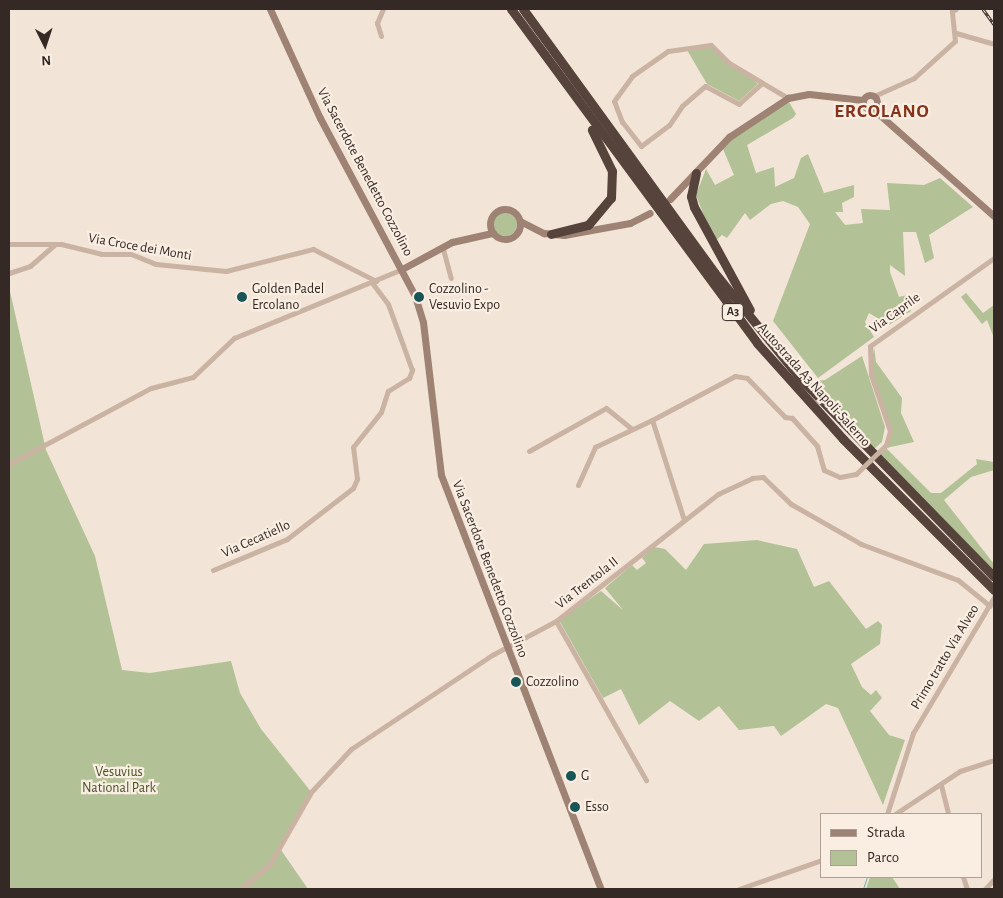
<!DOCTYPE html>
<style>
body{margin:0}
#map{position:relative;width:1003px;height:898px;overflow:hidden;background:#f2e4d6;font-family:"Alegreya Sans",sans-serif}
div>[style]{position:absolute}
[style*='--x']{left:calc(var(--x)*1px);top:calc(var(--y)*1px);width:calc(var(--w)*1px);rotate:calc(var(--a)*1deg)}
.green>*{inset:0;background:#b3c196}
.round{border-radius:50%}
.stream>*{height:1px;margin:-0.5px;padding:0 0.5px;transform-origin:0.5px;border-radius:0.5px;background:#74afb0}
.street>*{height:5px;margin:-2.5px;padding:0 2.5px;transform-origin:2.5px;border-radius:2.5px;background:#cab3a2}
.secondary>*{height:7px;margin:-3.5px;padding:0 3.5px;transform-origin:3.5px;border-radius:3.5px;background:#9e8273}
.secondary>.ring{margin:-3.5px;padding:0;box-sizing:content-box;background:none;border:7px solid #9e8273;border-radius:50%}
.highway>*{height:9px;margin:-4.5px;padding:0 4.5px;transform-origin:4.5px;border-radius:4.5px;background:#56433b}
.rail>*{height:3px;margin-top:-1.5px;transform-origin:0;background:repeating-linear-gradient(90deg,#faeee2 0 4px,#342925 0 8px);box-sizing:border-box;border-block:1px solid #342925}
.street-bridge>*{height:5px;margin:-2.5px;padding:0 2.5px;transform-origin:2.5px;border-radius:2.5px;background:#cab3a2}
.dots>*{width:14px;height:14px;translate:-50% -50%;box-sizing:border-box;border:2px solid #faeee2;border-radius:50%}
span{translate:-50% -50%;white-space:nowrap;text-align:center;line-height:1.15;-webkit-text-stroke:4.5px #faeee2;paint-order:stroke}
.shield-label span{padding:1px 4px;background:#faeee2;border:1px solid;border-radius:4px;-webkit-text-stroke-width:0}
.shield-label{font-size:12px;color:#342925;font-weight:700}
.street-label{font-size:14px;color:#342925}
.poi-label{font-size:14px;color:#342925}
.left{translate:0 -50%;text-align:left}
.park-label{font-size:14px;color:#445427}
.district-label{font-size:19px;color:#87321a;font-weight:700;letter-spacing:1px}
.frame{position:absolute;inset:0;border:10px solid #342925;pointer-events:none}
.legend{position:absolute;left:820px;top:813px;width:162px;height:65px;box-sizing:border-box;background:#faeee2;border:1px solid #ab9f96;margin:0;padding:6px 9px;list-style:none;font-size:15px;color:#342925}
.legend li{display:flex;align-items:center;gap:10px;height:25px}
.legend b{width:25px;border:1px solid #ab9f96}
.north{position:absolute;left:20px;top:20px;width:50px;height:50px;-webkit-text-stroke:4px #faeee2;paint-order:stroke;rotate:176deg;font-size:14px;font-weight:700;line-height:20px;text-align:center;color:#342925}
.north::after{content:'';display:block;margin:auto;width:18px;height:22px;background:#342925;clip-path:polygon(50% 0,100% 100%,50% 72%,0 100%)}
</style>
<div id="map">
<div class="green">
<div style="clip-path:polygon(710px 46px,758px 84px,739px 101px,707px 84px,687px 50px)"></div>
<div style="clip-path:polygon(789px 102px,796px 114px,793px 118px,747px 145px,756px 173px,774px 167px,775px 187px,794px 178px,801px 158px,808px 154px,824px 193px,854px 185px,854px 197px,842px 203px,843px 212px,835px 212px,845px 225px,863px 223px,861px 209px,890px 210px,887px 183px,924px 185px,940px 178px,973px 207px,929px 235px,934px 258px,925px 263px,916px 232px,903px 232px,905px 276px,890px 265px,890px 272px,899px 297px,907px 295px,911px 311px,889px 325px,869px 313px,865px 322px,874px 337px,818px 378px,773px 321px,810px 224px,798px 207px,783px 201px,771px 204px,750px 220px,745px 213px,727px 238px,722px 235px,714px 242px,696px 195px,706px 169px,715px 185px,734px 175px,723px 149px,745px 127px)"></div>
<div class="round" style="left:493px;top:212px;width:24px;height:24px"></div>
<div style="clip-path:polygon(9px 287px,46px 450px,95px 556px,122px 670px,150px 673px,231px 661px,240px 693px,261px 729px,312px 793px,281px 850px,308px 889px,9px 889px)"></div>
<div style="clip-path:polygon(966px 293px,983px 313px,994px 305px,994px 338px,987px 320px,982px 324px,961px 297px)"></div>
<div style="clip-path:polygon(874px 347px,876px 362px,902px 398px,901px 413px,914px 442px,886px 448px,931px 493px,941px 493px,977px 464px,976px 459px,994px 462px,994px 470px,971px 477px,944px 500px,994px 564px,994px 572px,880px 455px,892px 430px,871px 369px)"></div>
<div style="clip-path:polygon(862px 356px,885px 427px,882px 442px,874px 449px,815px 381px,825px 380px)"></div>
<div style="clip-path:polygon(757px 540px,797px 549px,814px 587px,829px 581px,866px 629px,878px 621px,882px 625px,880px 644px,851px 664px,862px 687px,871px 695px,876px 690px,882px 698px,870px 711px,889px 735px,905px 740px,883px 805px,838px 708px,826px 704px,781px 736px,774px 726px,739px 730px,719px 706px,699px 721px,670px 701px,639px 725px,621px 689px,603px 698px,559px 620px,601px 591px,623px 610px,605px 588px,632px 565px,637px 570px,646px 563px,642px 558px,654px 547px,665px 549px,686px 570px,704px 544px)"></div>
<div style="clip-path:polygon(870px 877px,892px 877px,900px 889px,866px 889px)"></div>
</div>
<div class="stream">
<div style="--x:863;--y:889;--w:13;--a:-72"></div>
</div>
<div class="street">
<div style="--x:956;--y:33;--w:40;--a:16"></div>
<div style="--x:381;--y:36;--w:14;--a:-107"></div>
<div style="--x:377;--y:23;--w:15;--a:-67"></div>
<div style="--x:762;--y:83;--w:31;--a:138"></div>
<div style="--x:739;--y:104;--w:38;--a:-152"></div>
<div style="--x:705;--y:86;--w:30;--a:139"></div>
<div style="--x:682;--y:106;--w:23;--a:124"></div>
<div style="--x:669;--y:125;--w:35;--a:143"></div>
<div style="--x:641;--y:146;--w:31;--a:-128"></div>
<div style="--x:622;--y:122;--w:22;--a:-111"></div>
<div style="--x:614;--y:101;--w:31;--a:-54"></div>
<div style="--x:632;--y:76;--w:44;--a:-34.8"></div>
<div style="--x:668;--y:51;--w:43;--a:-7.9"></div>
<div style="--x:711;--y:45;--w:25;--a:45"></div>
<div style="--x:729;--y:63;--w:69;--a:30.7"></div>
<div style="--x:874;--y:96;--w:44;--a:-24.2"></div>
<div style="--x:914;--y:78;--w:55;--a:-42.1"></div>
<div style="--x:955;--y:41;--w:30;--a:-96"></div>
<div style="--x:952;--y:11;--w:4;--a:-27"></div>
<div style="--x:9;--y:244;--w:52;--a:0"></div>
<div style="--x:61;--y:244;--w:42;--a:13.7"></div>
<div style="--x:102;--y:254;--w:29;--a:0"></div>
<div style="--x:131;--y:254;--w:27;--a:22"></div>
<div style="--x:156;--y:264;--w:70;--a:5.7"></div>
<div style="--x:226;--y:271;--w:90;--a:-14.2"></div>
<div style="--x:313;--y:249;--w:71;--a:26.9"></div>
<div style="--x:443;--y:249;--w:30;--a:75"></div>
<div style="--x:9;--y:273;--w:22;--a:-18"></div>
<div style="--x:30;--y:266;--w:32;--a:-41"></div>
<div style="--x:886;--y:445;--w:15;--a:-74"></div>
<div style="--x:890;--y:431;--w:59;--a:-108.7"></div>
<div style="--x:871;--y:375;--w:29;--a:-92"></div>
<div style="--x:870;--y:346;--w:152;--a:-35.4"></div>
<div style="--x:529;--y:451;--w:88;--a:-29.2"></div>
<div style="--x:606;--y:408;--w:32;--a:39"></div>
<div style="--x:9;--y:464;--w:161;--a:-28.2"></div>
<div style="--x:151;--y:388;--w:43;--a:-14.7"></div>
<div style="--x:193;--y:377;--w:57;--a:-43.6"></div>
<div style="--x:234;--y:338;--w:182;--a:-22.3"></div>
<div style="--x:578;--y:485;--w:42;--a:-65.9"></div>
<div style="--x:595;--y:447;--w:63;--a:-25.3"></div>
<div style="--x:684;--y:520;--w:105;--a:-107.7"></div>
<div style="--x:652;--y:420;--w:94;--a:-27.9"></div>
<div style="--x:735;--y:376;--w:12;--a:9"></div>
<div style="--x:747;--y:378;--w:54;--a:45.7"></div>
<div style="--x:785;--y:417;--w:7;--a:8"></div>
<div style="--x:792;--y:418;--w:38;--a:48"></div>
<div style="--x:817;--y:446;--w:25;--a:74"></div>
<div style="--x:824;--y:470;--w:17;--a:24"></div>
<div style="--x:840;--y:477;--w:16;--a:-11"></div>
<div style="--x:213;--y:570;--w:80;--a:-22.7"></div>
<div style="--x:287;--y:539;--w:83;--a:-37.7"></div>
<div style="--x:353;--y:488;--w:10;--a:-66"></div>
<div style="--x:357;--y:479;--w:32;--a:-97"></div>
<div style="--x:353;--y:447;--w:45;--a:-51.3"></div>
<div style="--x:381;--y:412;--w:22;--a:-72"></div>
<div style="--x:388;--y:391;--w:25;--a:-32"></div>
<div style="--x:409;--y:378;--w:9;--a:-69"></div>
<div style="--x:412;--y:370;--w:70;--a:-110"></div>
<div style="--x:388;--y:304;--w:26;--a:-127"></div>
<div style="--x:556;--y:621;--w:183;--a:60.5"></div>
<div style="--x:941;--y:785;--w:30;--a:76"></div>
<div style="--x:887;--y:814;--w:85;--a:-72.2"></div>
<div style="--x:913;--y:733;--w:158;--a:-59.2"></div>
<div style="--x:895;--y:814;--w:78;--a:-33.5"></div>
<div style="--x:960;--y:771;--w:36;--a:-18"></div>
<div style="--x:963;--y:877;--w:13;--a:72"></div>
<div style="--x:241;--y:889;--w:38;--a:-41"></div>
<div style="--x:270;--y:864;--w:83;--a:-60.3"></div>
<div style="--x:311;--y:792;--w:59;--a:-47.1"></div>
<div style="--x:351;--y:749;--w:169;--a:-33.7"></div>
<div style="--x:492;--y:655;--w:72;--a:-28"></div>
<div style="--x:556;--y:621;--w:206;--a:-38.1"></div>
<div style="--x:718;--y:494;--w:38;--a:-25"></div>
<div style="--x:752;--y:478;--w:11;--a:-5"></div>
<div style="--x:763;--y:477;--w:39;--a:44"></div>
<div style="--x:791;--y:504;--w:81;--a:29.7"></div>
<div style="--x:861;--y:544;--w:103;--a:20.4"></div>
<div style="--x:958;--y:580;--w:41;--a:39.1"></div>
<div style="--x:739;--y:889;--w:88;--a:-19.3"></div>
<div style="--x:985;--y:889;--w:13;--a:-48"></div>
</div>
<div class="secondary">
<div style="--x:270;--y:9;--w:120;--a:65.4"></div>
<div style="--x:320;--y:118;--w:202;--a:61.9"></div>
<div style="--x:415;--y:296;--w:27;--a:73"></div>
<div style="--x:423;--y:322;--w:154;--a:83.3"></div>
<div style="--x:441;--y:475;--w:444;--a:68.9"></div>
<div class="ring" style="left:863px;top:95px;width:7px;height:7px"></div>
<div style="--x:873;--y:109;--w:162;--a:41.5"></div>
<div style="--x:670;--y:199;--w:86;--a:-46.4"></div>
<div style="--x:729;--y:137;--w:71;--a:-33.5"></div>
<div style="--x:788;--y:98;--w:21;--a:-11"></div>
<div style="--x:809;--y:94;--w:54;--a:6.3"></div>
<div class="ring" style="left:490px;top:209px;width:23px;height:23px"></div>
<div style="--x:520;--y:221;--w:27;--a:27"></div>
<div style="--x:544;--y:233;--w:20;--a:6"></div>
<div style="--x:564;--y:235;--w:67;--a:-10.3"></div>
<div style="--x:630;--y:223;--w:22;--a:-27"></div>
<div style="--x:402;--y:269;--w:57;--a:-28.4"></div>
<div style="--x:452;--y:242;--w:41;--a:-12.7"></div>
</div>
<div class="highway">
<div style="--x:511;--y:9;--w:415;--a:53.6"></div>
<div style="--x:757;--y:343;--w:129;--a:48.1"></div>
<div style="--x:843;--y:439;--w:214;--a:45"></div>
<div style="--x:523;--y:9;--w:325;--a:54"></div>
<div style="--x:714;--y:272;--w:135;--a:51"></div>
<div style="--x:799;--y:377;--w:279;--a:45.7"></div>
<div style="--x:696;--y:173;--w:24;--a:102"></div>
<div style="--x:691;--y:196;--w:11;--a:75"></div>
<div style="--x:694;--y:207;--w:117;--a:61.5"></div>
<div style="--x:551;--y:234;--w:38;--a:-14"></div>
<div style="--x:588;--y:225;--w:35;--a:-50"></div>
<div style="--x:611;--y:198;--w:27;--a:-88"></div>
<div style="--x:612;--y:171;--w:46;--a:-116"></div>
</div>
<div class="rail">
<div style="--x:983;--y:9;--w:19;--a:54"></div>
</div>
<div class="street-bridge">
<div style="--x:856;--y:474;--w:42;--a:-44"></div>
</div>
<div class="dots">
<div style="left:242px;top:297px;background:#185557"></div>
<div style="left:419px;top:297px;background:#185557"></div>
<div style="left:516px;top:682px;background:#185557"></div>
<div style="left:571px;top:776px;background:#185557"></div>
<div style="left:575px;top:807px;background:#185557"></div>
</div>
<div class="shield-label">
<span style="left:733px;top:312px">A3</span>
</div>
<div class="street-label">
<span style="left:365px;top:172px;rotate:62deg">Via Sacerdote Benedetto Cozzolino</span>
<span style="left:140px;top:247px;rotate:10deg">Via Croce dei Monti</span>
<span style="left:895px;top:313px;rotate:-36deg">Via Caprile</span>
<span style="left:814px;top:385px;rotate:48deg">Autostrada A3 Napoli-Salerno</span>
<span style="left:256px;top:539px;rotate:-24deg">Via Cecatiello</span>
<span style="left:490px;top:569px;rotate:69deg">Via Sacerdote Benedetto Cozzolino</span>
<span style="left:587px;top:583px;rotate:-38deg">Via Trentola II</span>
<span style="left:945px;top:657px;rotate:-59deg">Primo tratto Via Alveo</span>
</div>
<div class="poi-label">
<span class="left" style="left:252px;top:297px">Golden Padel<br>Ercolano</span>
<span class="left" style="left:429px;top:297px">Cozzolino -<br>Vesuvio Expo</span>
<span class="left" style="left:526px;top:682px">Cozzolino</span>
<span class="left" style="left:581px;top:776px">G</span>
<span class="left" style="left:585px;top:807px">Esso</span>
</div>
<div class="park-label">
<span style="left:119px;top:780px">Vesuvius<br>National Park</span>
</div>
<div class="district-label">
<span style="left:882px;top:112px">ERCOLANO</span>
</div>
<div class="frame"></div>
<ul class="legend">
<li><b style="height:6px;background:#9e8273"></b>Strada</li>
<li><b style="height:14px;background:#b3c196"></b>Parco</li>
</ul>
<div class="north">N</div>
</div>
